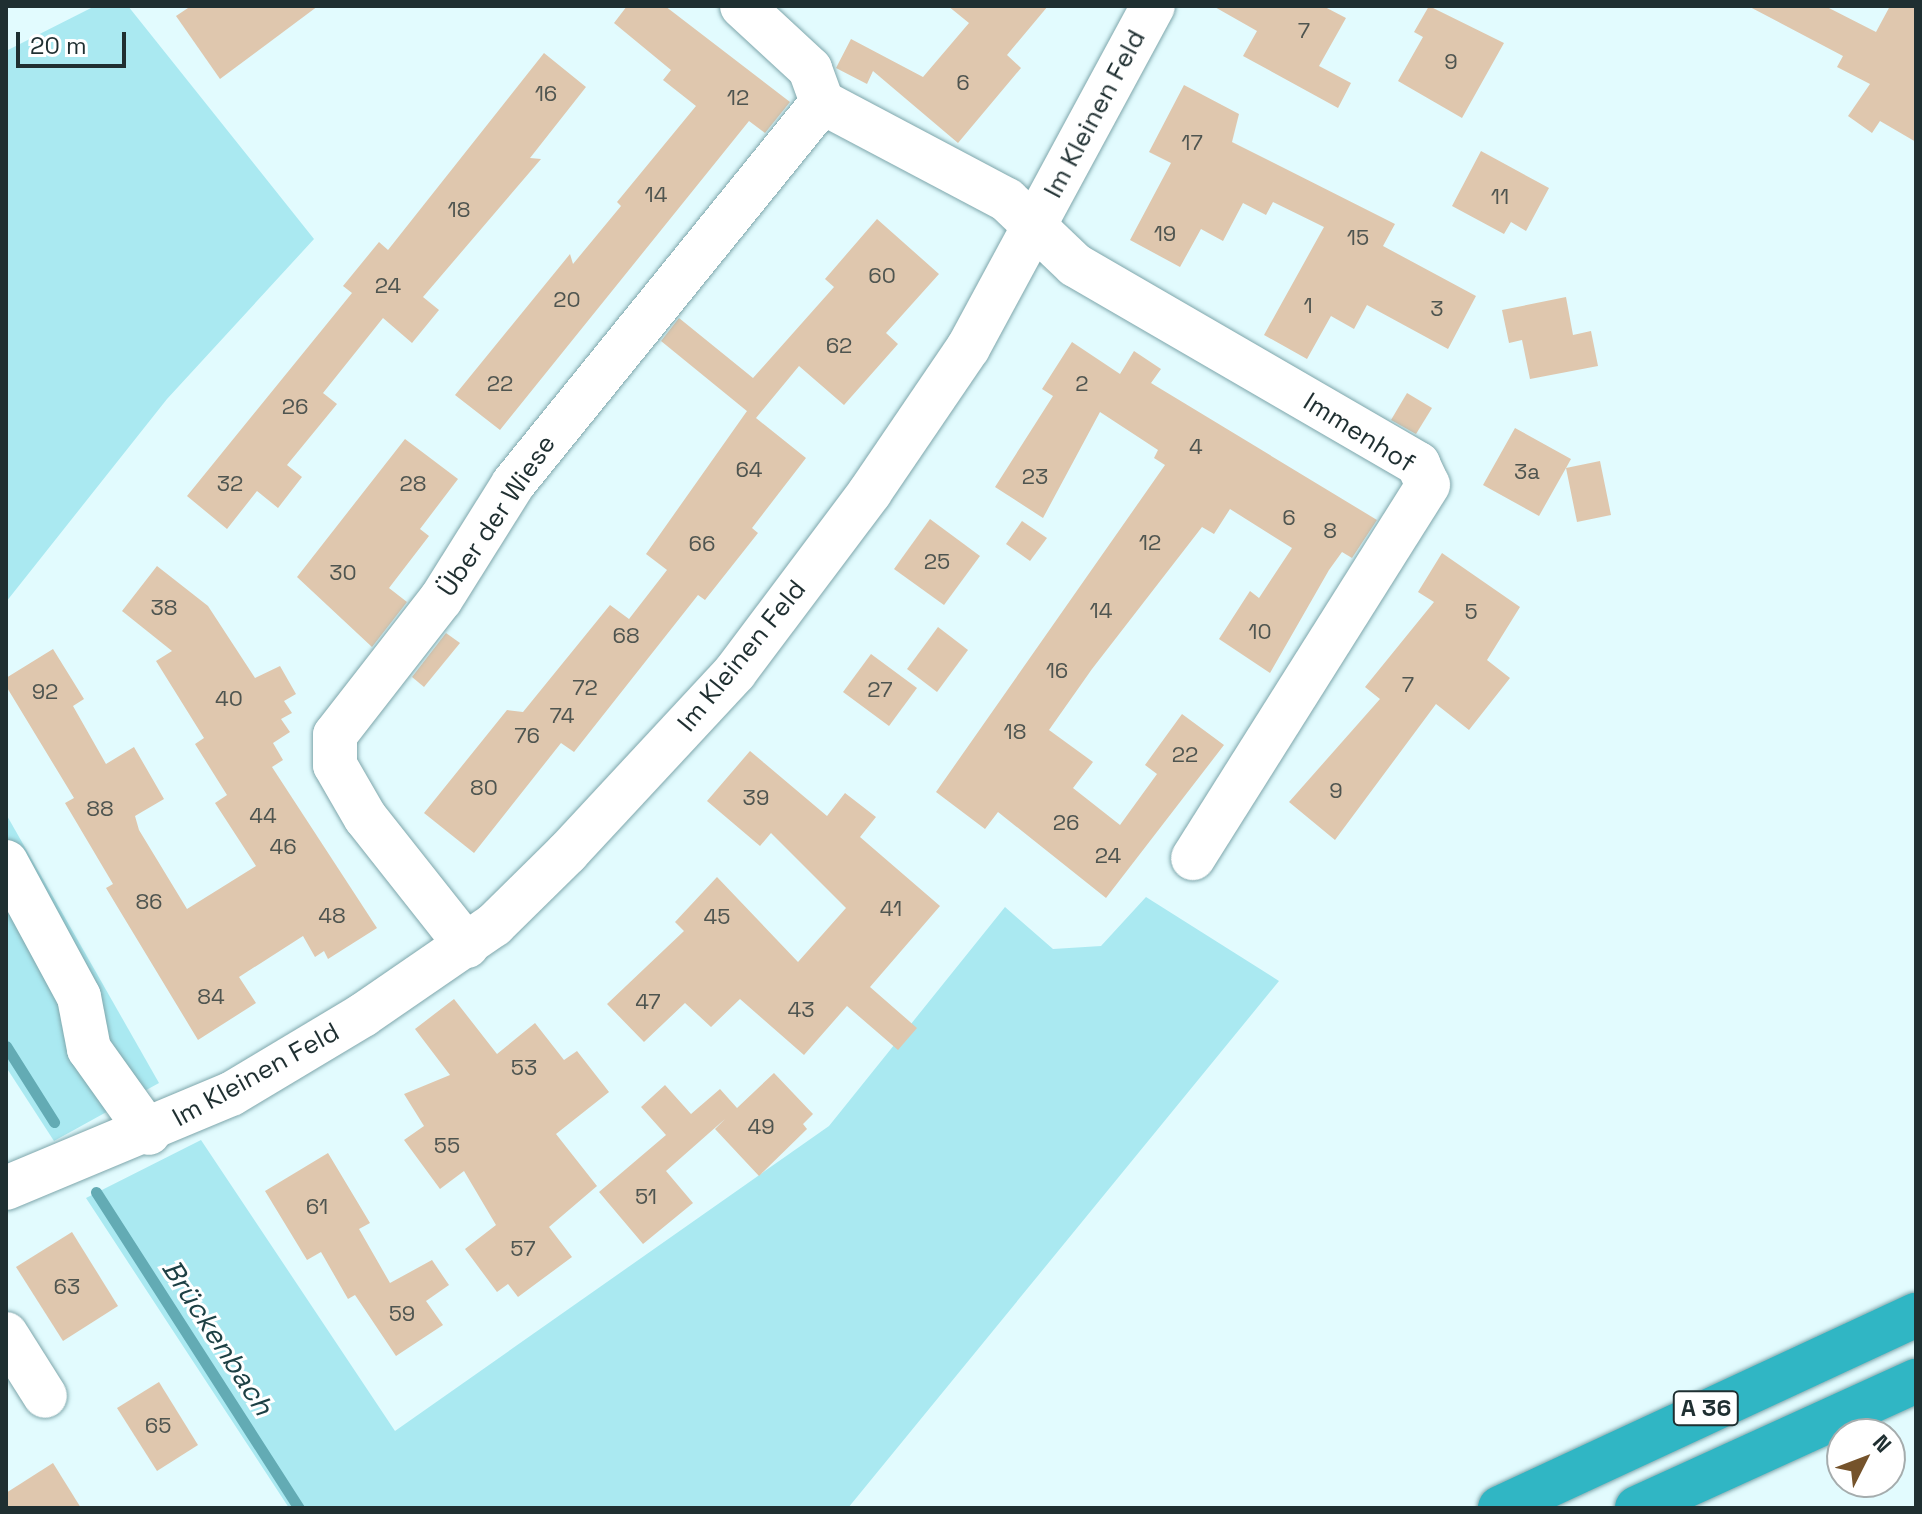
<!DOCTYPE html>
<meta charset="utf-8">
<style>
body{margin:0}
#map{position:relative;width:1922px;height:1514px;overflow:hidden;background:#e2fbfe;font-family:"Space Grotesk",sans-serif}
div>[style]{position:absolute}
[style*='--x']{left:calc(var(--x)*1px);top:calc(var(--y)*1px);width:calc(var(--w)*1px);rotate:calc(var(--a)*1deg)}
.green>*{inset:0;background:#aae9f1}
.stream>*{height:11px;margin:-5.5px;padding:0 5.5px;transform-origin:5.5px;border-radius:5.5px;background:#63abb4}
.building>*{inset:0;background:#dfc7ae}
.roads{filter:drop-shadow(0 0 2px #7ea6ab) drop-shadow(0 0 2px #7ea6ab)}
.minor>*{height:44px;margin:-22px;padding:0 22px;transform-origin:22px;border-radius:22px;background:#fff}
.highway>*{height:44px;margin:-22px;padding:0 22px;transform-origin:22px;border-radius:22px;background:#30b6c4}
span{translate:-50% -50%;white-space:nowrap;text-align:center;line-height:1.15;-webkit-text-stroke:6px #fff;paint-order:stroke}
.number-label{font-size:22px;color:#4f5550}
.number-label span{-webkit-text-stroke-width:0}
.shield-label span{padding:2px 6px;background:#fff;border:2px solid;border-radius:6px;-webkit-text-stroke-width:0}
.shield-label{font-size:24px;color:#1f2f31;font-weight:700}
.street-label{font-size:26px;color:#1f2f31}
.water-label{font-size:28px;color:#1d4044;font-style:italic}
.frame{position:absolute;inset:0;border:8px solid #1f2f31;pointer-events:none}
.north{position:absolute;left:1826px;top:1418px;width:80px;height:80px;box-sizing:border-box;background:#fff;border:2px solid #a5acad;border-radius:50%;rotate:48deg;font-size:22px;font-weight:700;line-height:32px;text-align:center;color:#1f2f31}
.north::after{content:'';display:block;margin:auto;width:28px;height:36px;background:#75532b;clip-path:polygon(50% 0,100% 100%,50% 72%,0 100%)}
.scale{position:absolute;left:16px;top:32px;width:110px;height:36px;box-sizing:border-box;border:4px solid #1f2f31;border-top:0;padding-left:10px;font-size:24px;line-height:28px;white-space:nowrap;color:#1f2f31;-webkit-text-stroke:6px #fff;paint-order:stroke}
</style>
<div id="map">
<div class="green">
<div style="clip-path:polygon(95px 6px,128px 6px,314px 239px,167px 399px,6px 602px,6px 51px)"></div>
<div style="clip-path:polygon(6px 814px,159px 1083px,54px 1141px,6px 1067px)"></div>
<div style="clip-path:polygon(1146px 897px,1279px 981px,848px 1508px,289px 1508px,86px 1198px,201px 1140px,395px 1431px,829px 1126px,1005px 907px,1053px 949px,1101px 946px)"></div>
</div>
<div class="stream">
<div style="--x:6;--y:1046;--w:90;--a:57.7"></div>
<div style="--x:96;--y:1192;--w:376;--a:57.3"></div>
</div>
<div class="building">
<div style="clip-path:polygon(191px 6px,318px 6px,220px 79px,176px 16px)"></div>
<div style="clip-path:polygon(627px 6px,665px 6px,790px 102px,765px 133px,749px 121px,500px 430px,455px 395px,570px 254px,573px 264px,621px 206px,617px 202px,696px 106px,663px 80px,671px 70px,614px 23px)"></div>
<div style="clip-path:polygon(948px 6px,1048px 6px,1007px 55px,1021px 68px,958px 143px,873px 71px,867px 84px,836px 68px,851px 39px,923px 77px,969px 23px)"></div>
<div style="clip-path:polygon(1213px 6px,1323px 6px,1346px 18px,1319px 66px,1351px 83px,1338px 108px,1243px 56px,1257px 31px)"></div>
<div style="clip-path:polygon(1429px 6px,1504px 43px,1462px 118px,1398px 81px,1423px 37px,1414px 32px)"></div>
<div style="clip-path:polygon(1748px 6px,1825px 6px,1876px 32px,1890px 6px,1916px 6px,1916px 142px,1880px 121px,1872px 133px,1848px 116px,1870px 84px,1837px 67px,1843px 56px)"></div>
<div style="clip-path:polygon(544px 53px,586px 87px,530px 158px,541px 159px,423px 297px,439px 310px,412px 343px,383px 318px,323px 393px,337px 404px,287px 465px,302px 477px,278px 508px,257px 491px,227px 529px,187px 496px,352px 293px,343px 286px,379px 242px,388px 250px)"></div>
<div style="clip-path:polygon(1184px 85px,1239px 114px,1232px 142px,1395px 224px,1383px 246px,1476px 296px,1448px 349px,1367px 305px,1354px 329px,1331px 316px,1307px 359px,1264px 335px,1324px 227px,1273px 202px,1266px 215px,1243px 203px,1223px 241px,1201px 229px,1180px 267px,1130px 240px,1171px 163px,1149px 152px)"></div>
<div style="clip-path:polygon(1481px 151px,1549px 188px,1526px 231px,1511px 222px,1504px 234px,1452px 206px)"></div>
<div style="clip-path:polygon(877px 219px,939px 274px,886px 333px,898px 344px,844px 405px,799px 366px,756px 418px,806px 458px,752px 528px,758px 533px,705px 600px,698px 595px,574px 752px,561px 743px,474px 853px,424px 813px,507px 710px,523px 712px,610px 605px,629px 619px,667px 570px,646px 554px,747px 411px,753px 416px,661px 341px,679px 318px,753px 378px,834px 287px,825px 279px)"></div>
<div style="clip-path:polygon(1566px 297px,1573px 335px,1591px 331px,1598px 366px,1530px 379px,1522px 340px,1509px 343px,1502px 310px)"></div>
<div style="clip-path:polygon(1072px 342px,1120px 374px,1134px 351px,1161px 369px,1151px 383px,1377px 520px,1352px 558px,1342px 552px,1329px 570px,1270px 673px,1219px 639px,1250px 591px,1259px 598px,1292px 548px,1230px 509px,1214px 534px,1202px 527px,1092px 669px,1049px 730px,1093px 762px,1073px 788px,1120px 825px,1157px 774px,1145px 765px,1182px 714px,1224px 745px,1106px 898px,998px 812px,985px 829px,936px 792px,1165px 465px,1154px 458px,1158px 450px,1100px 412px,1043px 518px,995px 487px,1053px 396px,1042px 389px)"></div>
<div style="clip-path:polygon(1407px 393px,1432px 408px,1416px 434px,1391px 420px)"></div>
<div style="clip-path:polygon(1515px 428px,1571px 459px,1566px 468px,1600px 461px,1611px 515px,1577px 522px,1566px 468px,1539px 516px,1483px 485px)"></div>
<div style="clip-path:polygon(405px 439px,458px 479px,420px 529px,429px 536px,389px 588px,407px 602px,372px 647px,297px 577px)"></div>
<div style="clip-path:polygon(930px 519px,980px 556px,944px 605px,894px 569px)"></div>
<div style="clip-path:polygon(1022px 521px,1047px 538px,1030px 561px,1006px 544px)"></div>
<div style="clip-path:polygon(1442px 553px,1520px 607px,1487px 660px,1510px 678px,1469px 730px,1436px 704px,1335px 840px,1289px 802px,1380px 699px,1365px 687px,1434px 602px,1418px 592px)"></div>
<div style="clip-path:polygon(157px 566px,208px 606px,255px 678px,280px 666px,296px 694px,284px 701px,292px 713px,281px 719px,290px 732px,273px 743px,283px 760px,272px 767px,377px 928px,328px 959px,324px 951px,315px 957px,303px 936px,239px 977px,256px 1003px,198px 1040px,106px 888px,113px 884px,65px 803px,74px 798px,6px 686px,6px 678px,53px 649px,84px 699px,73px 706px,106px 764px,134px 747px,164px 799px,135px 816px,139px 830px,187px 909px,256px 866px,215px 803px,227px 795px,195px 744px,204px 738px,156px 661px,172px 651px,122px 611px)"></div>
<div style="clip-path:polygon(938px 627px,968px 650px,937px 692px,907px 669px)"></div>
<div style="clip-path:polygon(446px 633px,460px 643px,424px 687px,412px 677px)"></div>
<div style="clip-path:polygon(871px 654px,917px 688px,889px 726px,843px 692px)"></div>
<div style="clip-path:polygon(750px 751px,827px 816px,845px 793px,876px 817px,860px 837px,940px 906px,870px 987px,917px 1028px,898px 1050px,847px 1006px,804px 1055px,740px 999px,711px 1027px,685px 1003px,644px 1042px,607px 1004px,684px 931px,675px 922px,717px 877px,798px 962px,846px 908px,771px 833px,760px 846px,707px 801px)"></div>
<div style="clip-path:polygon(454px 999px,497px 1054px,535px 1023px,564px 1060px,577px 1051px,609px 1092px,556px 1134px,597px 1186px,549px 1227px,572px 1257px,518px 1297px,508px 1284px,497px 1292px,465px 1249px,496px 1225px,464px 1171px,440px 1189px,404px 1140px,424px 1126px,404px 1094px,450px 1075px,415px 1029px)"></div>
<div style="clip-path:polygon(774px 1073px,813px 1114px,803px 1124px,807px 1129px,759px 1176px,715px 1129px,725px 1119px,666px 1171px,693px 1203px,643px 1244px,599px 1192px,666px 1135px,641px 1107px,665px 1085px,691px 1114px,720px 1089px,737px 1108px)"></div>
<div style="clip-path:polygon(328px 1153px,370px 1223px,359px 1229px,390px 1283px,432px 1260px,449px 1285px,426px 1301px,443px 1325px,396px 1356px,355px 1295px,348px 1299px,321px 1252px,307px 1260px,265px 1191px)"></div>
<div style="clip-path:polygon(72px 1232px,118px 1306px,63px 1341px,16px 1267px)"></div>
<div style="clip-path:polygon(159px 1382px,198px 1445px,157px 1471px,117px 1408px)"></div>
<div style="clip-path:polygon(53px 1463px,81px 1508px,6px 1508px,6px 1493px)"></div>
</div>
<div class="roads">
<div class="minor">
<div style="--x:742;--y:6;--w:93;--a:42.8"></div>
<div style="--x:810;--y:69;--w:35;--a:70"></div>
<div style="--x:6;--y:862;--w:153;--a:61.6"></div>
<div style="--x:79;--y:997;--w:53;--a:79.1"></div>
<div style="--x:89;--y:1049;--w:103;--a:54.5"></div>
<div style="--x:467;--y:946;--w:164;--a:-128.3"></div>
<div style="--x:365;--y:817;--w:60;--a:-120"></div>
<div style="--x:335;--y:765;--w:30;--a:-90"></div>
<div style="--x:335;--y:735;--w:172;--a:-52.1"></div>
<div style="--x:441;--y:599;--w:136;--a:-57.9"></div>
<div style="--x:513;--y:484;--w:491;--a:-51"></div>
<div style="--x:822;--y:102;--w:209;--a:27.9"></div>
<div style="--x:1007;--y:200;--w:94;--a:43.7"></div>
<div style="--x:1075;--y:265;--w:397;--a:30.1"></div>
<div style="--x:1418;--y:464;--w:23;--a:65"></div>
<div style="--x:1428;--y:485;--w:441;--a:122.2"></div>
<div style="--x:6;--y:1188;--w:244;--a:-22.7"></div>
<div style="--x:231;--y:1094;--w:154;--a:-30.9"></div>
<div style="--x:363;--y:1015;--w:159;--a:-34.5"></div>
<div style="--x:494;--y:925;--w:103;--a:-44.6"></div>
<div style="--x:567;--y:853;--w:247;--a:-47.1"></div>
<div style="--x:735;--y:672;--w:225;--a:-53.1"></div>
<div style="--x:870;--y:492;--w:174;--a:-55.8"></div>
<div style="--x:968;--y:348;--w:389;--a:-61.6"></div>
<div style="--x:6;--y:1334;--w:73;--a:57.8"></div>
</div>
<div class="highway">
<div style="--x:1500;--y:1508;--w:459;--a:-24.9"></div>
<div style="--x:1637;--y:1508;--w:307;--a:-24.5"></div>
</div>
</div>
<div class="number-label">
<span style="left:1304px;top:31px">7</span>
<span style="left:1451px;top:62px">9</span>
<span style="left:963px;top:83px">6</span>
<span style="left:546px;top:94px">16</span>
<span style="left:738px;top:98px">12</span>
<span style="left:1192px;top:143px">17</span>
<span style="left:656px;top:195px">14</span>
<span style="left:1500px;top:197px">11</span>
<span style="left:459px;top:210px">18</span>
<span style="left:1165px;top:234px">19</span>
<span style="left:1358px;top:238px">15</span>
<span style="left:882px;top:276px">60</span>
<span style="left:388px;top:286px">24</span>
<span style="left:567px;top:300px">20</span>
<span style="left:1308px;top:306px">1</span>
<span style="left:1437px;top:309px">3</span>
<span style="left:839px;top:346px">62</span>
<span style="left:500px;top:384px">22</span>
<span style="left:1082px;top:384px">2</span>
<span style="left:295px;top:407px">26</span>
<span style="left:1196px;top:447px">4</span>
<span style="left:749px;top:470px">64</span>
<span style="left:1527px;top:472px">3a</span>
<span style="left:1035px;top:477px">23</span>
<span style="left:230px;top:484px">32</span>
<span style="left:413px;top:484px">28</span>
<span style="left:1289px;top:518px">6</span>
<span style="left:1330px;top:531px">8</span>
<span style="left:1150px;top:543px">12</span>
<span style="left:702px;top:544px">66</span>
<span style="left:937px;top:562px">25</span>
<span style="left:343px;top:573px">30</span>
<span style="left:164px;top:608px">38</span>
<span style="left:1101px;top:611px">14</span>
<span style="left:1471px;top:612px">5</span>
<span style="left:1260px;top:632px">10</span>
<span style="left:626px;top:636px">68</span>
<span style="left:1057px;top:671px">16</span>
<span style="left:1408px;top:685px">7</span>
<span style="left:585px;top:688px">72</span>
<span style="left:880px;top:690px">27</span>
<span style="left:45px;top:692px">92</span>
<span style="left:229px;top:699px">40</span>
<span style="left:562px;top:716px">74</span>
<span style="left:1015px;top:732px">18</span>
<span style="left:527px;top:736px">76</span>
<span style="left:1185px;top:755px">22</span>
<span style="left:484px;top:788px">80</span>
<span style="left:1336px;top:791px">9</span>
<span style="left:756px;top:798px">39</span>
<span style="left:100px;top:809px">88</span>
<span style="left:263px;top:816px">44</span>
<span style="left:1066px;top:823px">26</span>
<span style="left:283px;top:847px">46</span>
<span style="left:1108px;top:856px">24</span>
<span style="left:149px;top:902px">86</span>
<span style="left:891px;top:909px">41</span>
<span style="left:332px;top:916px">48</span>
<span style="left:717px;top:917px">45</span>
<span style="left:211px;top:997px">84</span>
<span style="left:648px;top:1002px">47</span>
<span style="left:801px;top:1010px">43</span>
<span style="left:524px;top:1068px">53</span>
<span style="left:761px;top:1127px">49</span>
<span style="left:447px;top:1146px">55</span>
<span style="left:646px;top:1197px">51</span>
<span style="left:317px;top:1207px">61</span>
<span style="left:523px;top:1249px">57</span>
<span style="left:67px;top:1287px">63</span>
<span style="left:402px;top:1314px">59</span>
<span style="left:158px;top:1426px">65</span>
</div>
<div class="shield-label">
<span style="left:1706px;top:1408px">A 36</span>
</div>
<div class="street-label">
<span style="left:1095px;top:114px;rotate:-62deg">Im Kleinen Feld</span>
<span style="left:1359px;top:433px;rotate:32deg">Immenhof</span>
<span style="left:497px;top:516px;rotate:-56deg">Über der Wiese</span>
<span style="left:742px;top:656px;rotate:-51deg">Im Kleinen Feld</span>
<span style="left:256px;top:1075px;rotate:-29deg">Im Kleinen Feld</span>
</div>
<div class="water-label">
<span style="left:218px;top:1337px;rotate:57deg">Brückenbach</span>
</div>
<div class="frame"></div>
<div class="north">N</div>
<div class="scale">20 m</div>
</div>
